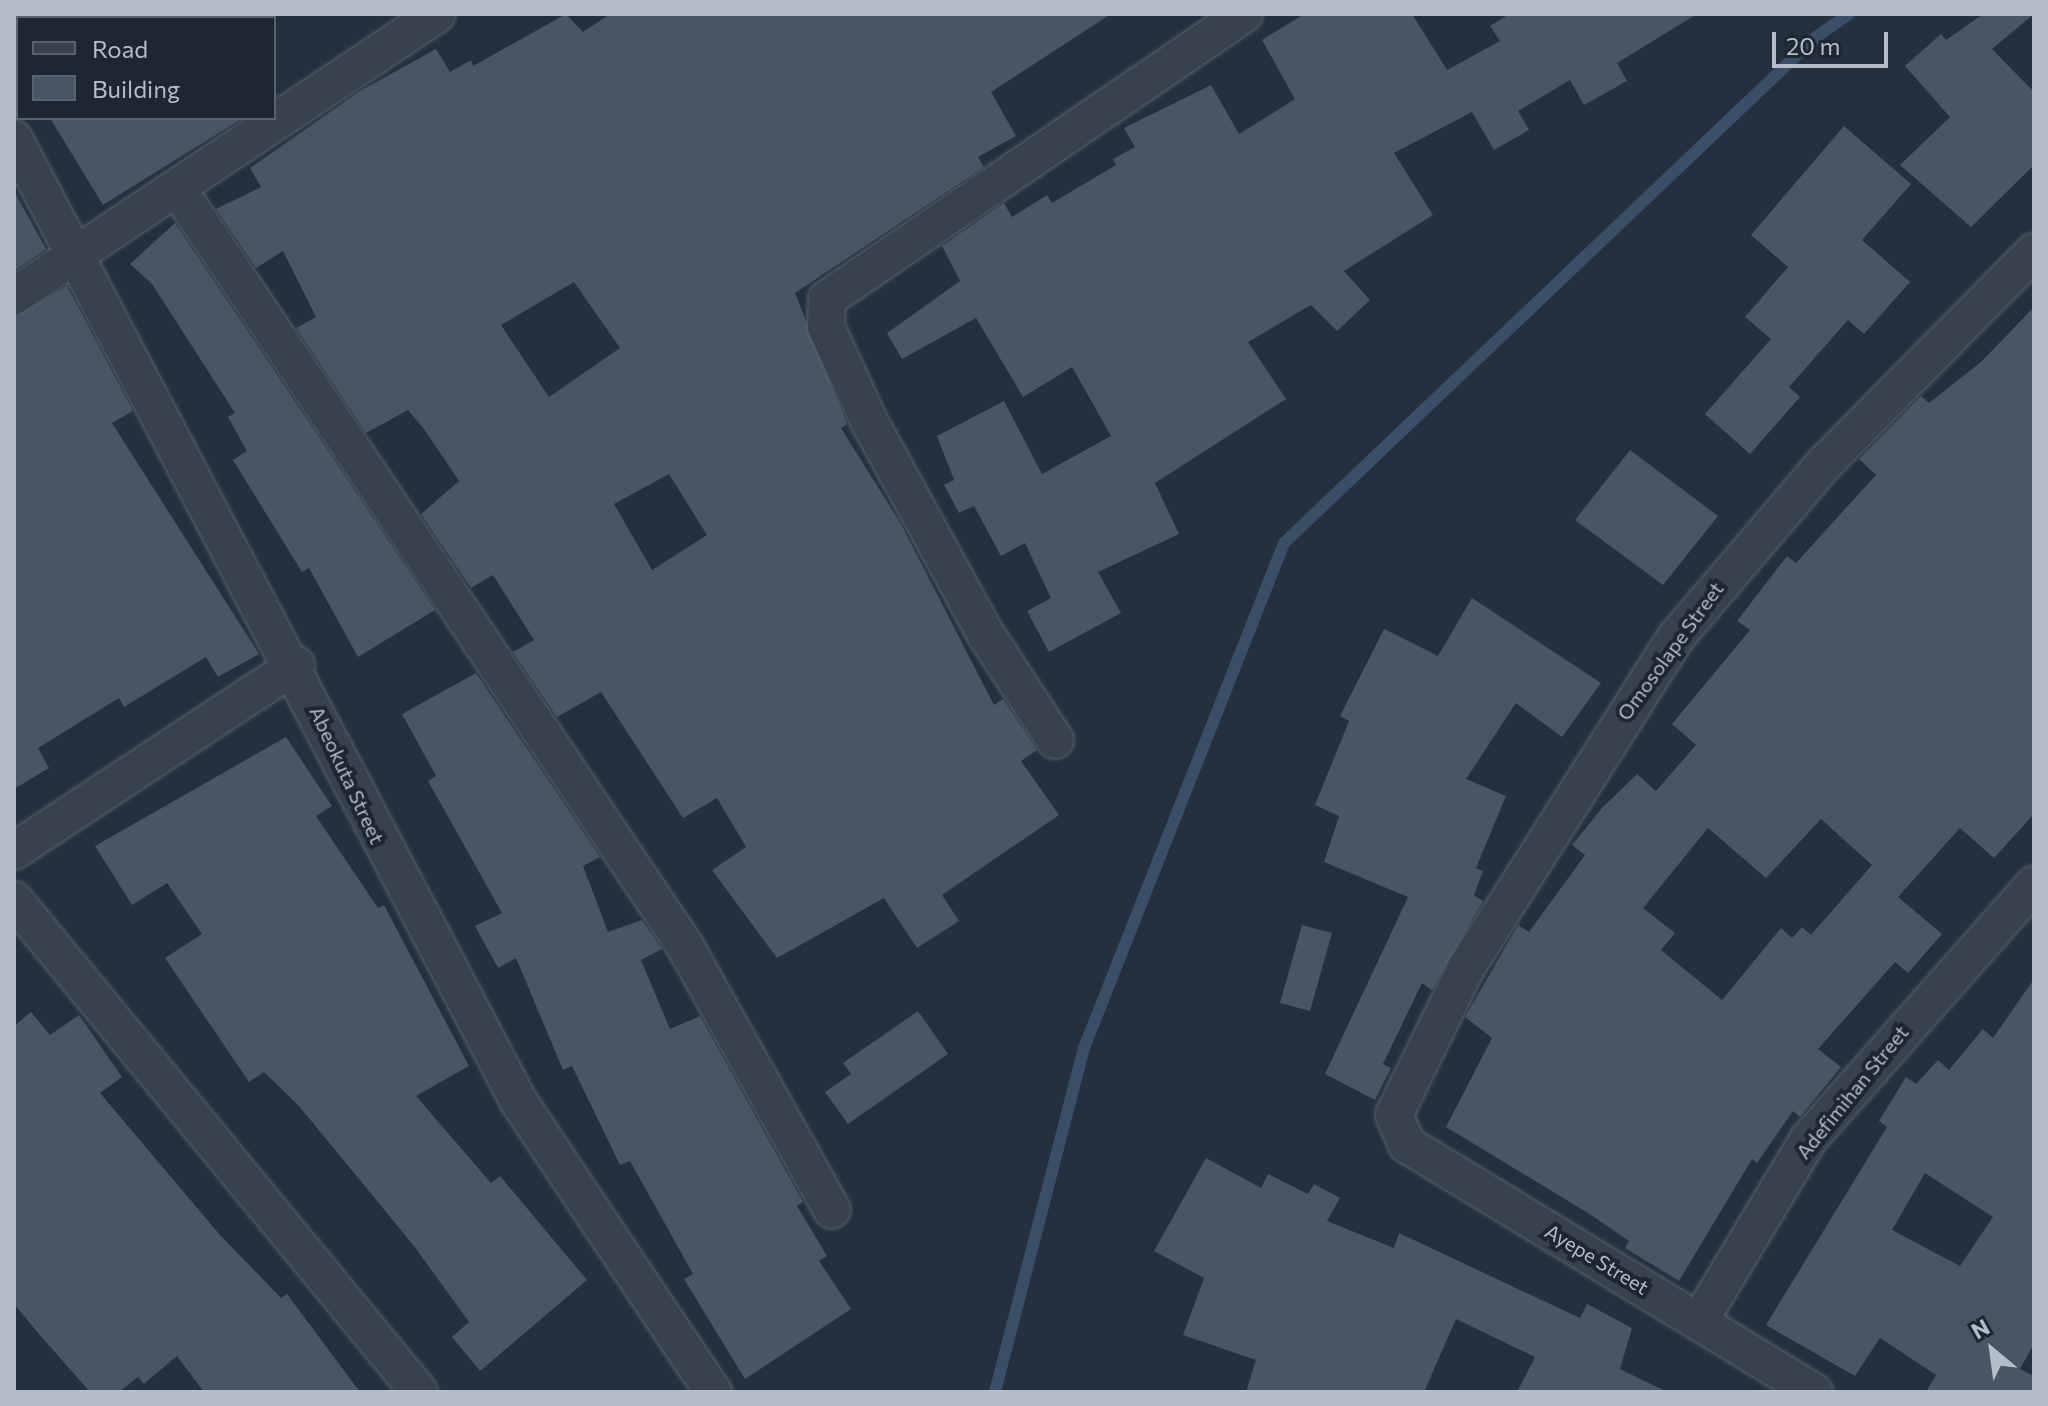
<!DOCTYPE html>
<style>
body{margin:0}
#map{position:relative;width:2048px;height:1406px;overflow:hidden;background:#24303e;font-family:Commissioner,sans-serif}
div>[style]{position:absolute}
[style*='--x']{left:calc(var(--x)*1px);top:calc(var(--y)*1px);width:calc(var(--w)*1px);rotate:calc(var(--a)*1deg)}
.stream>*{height:12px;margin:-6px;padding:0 6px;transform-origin:6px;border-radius:6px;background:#3a4e67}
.building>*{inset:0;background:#485564}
.roads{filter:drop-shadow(0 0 2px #56606c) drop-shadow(0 0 2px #56606c)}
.minor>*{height:36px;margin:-18px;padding:0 18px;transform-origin:18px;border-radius:18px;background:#38424e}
span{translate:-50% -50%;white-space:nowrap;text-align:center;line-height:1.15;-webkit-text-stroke:8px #1d2733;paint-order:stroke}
.street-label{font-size:20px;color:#b4bdc9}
.frame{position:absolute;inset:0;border:16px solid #b4bdc9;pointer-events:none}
.legend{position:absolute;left:16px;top:16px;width:260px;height:104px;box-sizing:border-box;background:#1d2733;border:2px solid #59636f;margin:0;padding:10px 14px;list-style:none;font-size:24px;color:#b4bdc9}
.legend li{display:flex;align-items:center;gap:16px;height:40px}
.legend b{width:40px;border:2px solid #59636f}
.north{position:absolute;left:1952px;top:1310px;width:80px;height:80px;-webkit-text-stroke:6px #1d2733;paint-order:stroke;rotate:331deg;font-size:22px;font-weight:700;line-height:32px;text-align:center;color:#b4bdc9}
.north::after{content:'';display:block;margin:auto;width:28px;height:36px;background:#b4bdc9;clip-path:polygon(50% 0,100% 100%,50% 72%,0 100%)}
.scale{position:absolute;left:1772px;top:32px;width:116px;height:36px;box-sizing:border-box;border:4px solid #b4bdc9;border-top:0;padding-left:10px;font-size:24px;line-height:28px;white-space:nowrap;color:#b4bdc9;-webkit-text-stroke:6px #1d2733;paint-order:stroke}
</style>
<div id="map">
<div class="stream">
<div style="--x:995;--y:1392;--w:355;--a:-75.5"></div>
<div style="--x:1084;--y:1048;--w:543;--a:-68.39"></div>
<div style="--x:1284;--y:543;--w:734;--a:-43.57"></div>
<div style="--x:1816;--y:37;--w:40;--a:-34.9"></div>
</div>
<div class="building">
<div style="clip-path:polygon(evenodd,566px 14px,583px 32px,610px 14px,1111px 14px,991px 92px,1016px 136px,978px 157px,984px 167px,795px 293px,847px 424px,841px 428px,901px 524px,994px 705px,1003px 699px,1037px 750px,1021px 761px,1059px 815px,942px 895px,959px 921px,917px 948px,884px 898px,777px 958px,712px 870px,746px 847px,717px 798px,683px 818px,601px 692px,557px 717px,513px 652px,534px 640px,493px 575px,471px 588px,421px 514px,459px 481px,424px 429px,408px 410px,366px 433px,296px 328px,316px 317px,283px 251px,256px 268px,216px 209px,261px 187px,250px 168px,360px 91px,436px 49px,450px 72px,471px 60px,473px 66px,566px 14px,574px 282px,620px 348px,549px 397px,501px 325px,574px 282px,566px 14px,669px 474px,707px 535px,652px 570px,614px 504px,669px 474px)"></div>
<div style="clip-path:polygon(1304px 14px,1412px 14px,1447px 70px,1500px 41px,1490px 26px,1509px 14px,1697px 14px,1617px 63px,1627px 81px,1584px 105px,1570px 80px,1518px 111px,1529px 130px,1494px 150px,1472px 112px,1394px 153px,1433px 215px,1344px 271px,1370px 300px,1337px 331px,1311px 305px,1248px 342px,1286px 399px,1155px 483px,1179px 534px,1098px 572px,1121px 613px,1049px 652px,1027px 611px,1051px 598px,1025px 543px,1001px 556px,974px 506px,959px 513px,944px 485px,954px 480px,937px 436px,1004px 401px,1042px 474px,1111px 436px,1072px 367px,1023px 397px,976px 318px,902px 359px,887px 333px,960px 281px,942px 246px,1004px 203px,1012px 217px,1047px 195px,1052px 203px,1116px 165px,1113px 159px,1135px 147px,1124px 128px,1211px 85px,1239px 134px,1295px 99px,1262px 40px)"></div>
<div style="clip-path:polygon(1983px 14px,2034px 14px,1992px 49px,2034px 92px,2034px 165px,1971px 227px,1900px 165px,1950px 117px,1905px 66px,1941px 34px,1946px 40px)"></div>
<div style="clip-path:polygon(50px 118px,243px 118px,103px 205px)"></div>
<div style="clip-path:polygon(1844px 126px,1911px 184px,1862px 240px,1910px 282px,1864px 334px,1848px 320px,1789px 387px,1800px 397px,1750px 454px,1705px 414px,1771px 339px,1745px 317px,1788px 267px,1751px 235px)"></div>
<div style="clip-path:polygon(14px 191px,46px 249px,14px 271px)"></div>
<div style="clip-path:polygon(175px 223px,435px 610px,358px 657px,309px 568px,302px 572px,233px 460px,247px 451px,228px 417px,235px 413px,152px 284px,130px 264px)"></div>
<div style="clip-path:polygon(67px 286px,133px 411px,112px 423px,259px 654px,218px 677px,206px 657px,124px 707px,119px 698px,38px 748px,49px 768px,14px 789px,14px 317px)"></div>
<div style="clip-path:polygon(evenodd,2034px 307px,2034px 814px,1994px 858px,1960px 828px,1898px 897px,1942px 934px,1908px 973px,1895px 962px,1818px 1049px,1841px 1067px,1800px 1117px,1793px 1111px,1757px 1163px,1752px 1159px,1679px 1281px,1625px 1248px,1629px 1241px,1588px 1213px,1446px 1127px,1492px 1038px,1465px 1017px,1518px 925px,1529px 932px,1585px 855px,1572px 845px,1602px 808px,1637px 774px,1656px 791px,1696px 745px,1672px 724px,1750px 630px,1737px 621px,1787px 556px,1796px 563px,1876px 475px,1859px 459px,1921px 396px,1929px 403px,1981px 362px,2034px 307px,1821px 819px,1872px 865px,1811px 935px,1802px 927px,1792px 938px,1781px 928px,1722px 1000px,1661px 950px,1675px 933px,1643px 908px,1708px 828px,1766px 878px,1821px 819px)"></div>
<div style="clip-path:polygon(1630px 450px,1718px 516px,1663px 585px,1575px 520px)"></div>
<div style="clip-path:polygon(1472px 598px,1601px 683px,1562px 737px,1516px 703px,1466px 779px,1506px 796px,1476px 868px,1483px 871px,1474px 895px,1483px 901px,1432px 990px,1422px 983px,1383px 1064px,1391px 1068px,1375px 1100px,1325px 1074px,1408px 897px,1324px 862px,1339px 816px,1315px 805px,1349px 721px,1340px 716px,1384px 629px,1438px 656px)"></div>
<div style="clip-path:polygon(476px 673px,600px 857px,583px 866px,608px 932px,642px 920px,662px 949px,641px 960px,670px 1029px,700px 1016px,803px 1202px,797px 1206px,827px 1256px,819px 1261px,851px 1309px,745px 1379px,684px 1279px,693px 1274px,630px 1161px,620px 1165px,572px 1066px,563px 1070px,516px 958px,498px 968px,475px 926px,502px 913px,428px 781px,436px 776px,402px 714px)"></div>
<div style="clip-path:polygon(286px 737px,332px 806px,316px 816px,378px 908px,384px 905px,469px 1066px,416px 1096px,491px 1183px,500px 1176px,587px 1280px,480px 1371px,452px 1337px,469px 1322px,414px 1246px,299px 1106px,264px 1072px,249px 1082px,165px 958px,202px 934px,167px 883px,132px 905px,95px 846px)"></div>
<div style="clip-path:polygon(1302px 925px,1332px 933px,1310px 1011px,1280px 1003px)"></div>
<div style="clip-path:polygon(evenodd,2034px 979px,2034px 1344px,2020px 1369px,2034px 1376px,2034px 1392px,1926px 1392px,1936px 1375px,1880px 1338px,1855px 1376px,1766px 1325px,1887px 1127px,1879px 1121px,1906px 1077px,1916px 1084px,1938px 1060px,1949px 1070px,1983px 1029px,1993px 1038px,2034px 979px,1925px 1173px,1993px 1217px,1960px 1266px,1892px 1230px,1925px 1173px)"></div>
<div style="clip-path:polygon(918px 1011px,948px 1054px,848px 1124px,825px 1092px,851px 1074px,843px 1063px)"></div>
<div style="clip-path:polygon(31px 1012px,50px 1035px,79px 1015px,122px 1077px,100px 1093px,220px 1235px,281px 1298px,287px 1294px,360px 1392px,204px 1392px,177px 1356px,144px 1384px,138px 1377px,119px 1392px,90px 1392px,39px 1334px,14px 1304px,14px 1026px)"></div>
<div style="clip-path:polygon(1206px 1158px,1261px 1188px,1268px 1174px,1308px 1194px,1314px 1184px,1340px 1198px,1327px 1221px,1394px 1248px,1399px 1233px,1580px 1318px,1587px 1304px,1632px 1328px,1620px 1369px,1667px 1392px,1517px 1392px,1535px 1357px,1456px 1319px,1424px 1392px,1246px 1392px,1256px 1360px,1183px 1335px,1204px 1278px,1154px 1251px)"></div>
</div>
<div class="roads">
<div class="minor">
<div style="--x:14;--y:139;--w:1087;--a:62.33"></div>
<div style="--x:519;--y:1102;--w:349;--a:56.2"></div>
<div style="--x:179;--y:191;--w:909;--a:56.17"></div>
<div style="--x:685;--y:946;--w:302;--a:60.9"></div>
<div style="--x:14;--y:296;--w:508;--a:-33.69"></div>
<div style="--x:1055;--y:740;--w:128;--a:-123.2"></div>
<div style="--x:985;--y:633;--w:244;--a:-118.7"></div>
<div style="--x:868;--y:419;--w:101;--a:-114.5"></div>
<div style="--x:826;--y:327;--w:28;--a:-88"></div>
<div style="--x:827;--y:299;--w:505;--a:-34.35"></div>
<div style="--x:14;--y:851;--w:338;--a:-33.4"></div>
<div style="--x:14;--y:900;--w:637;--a:50.54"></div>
<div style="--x:1700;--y:1320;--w:210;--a:-59"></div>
<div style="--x:1808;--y:1140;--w:341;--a:-48.5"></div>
<div style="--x:1814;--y:1392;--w:476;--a:-148.7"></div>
<div style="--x:1407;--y:1145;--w:33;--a:-113"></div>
<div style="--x:1394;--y:1115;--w:164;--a:-63.9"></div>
<div style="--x:1466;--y:968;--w:393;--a:-57.6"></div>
<div style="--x:1677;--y:636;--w:228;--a:-49.5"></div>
<div style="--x:1825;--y:463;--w:297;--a:-45.3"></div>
</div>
</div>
<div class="street-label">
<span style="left:1670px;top:651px;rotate:-54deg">Omosolape Street</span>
<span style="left:347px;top:775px;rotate:65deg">Abeokuta Street</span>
<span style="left:1852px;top:1092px;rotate:-51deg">Adefimihan Street</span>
<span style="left:1597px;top:1259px;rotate:31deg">Ayepe Street</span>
</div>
<div class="frame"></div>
<ul class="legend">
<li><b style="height:10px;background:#38424e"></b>Road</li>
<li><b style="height:22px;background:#485564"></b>Building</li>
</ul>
<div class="north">N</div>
<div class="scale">20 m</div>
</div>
